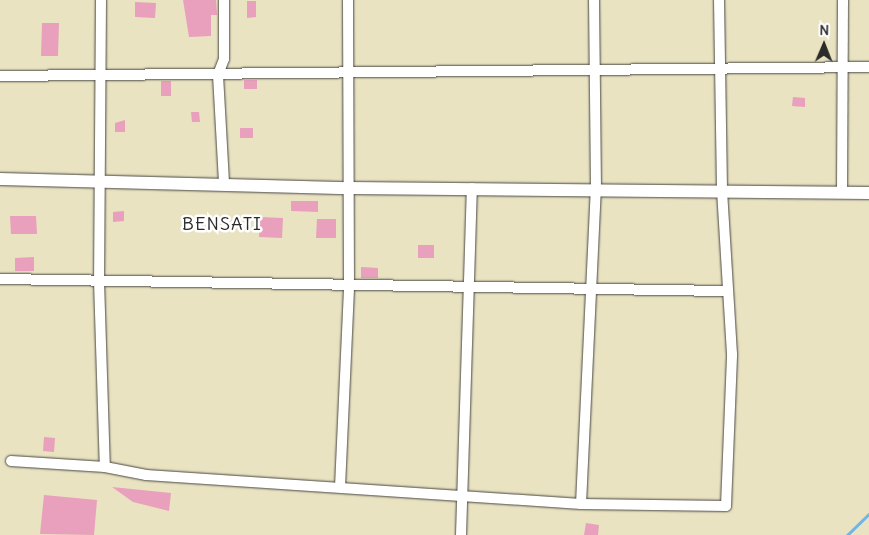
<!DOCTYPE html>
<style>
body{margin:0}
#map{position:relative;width:869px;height:535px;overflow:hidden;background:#e9e3c2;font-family:Delius,sans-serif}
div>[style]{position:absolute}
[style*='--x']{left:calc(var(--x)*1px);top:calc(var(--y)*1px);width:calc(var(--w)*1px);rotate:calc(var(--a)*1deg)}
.stream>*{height:3px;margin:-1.5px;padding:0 1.5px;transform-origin:1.5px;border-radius:1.5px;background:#6fb6e7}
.building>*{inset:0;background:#e8a0bc}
.roads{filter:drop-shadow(0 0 1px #484742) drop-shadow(0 0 1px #484742)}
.minor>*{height:10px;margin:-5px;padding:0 5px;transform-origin:5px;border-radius:5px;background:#fff}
.tertiary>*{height:12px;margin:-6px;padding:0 6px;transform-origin:6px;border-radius:6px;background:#fff}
span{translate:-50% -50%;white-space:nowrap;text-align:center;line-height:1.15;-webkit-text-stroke:5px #fff;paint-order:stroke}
.quarter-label{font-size:18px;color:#2b2b2b;letter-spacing:1px}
.north{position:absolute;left:799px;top:20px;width:50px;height:50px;-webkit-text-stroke:4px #fff;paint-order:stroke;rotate:1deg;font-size:14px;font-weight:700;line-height:20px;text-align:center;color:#2b2b2b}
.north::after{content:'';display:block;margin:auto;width:18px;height:22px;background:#2b2b2b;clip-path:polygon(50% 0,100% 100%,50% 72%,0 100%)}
</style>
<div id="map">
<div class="stream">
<div style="--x:847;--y:535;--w:30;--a:-44"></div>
</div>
<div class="building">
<div style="clip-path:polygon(183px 0,216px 0,217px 15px,211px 15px,211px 36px,189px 37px)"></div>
<div style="clip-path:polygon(247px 1px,256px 1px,256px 17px,247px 18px)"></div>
<div style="clip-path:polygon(135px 2px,156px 3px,155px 18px,135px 17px)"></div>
<div style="clip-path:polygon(42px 23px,59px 23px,58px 56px,41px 56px)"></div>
<div style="clip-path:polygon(244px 80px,257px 80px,257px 89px,244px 89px)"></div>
<div style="clip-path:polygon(161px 81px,171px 81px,171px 96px,161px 96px)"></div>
<div style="clip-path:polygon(793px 97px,805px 98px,805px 107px,792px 106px)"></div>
<div style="clip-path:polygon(191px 112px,199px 112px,200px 122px,192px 122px)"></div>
<div style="clip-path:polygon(125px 120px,125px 132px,115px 132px,115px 123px)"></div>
<div style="clip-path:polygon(240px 128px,253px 128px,253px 138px,240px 138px)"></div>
<div style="clip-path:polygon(291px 201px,318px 201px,318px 212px,291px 211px)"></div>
<div style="clip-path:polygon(124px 211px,124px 221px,113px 222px,113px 212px)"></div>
<div style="clip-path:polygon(10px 216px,36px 216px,37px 234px,11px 234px)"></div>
<div style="clip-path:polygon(260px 217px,283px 218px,282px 238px,259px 237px)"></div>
<div style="clip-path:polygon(317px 219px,336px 219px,336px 238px,316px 238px)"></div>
<div style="clip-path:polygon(418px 245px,434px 245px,434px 258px,418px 258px)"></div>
<div style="clip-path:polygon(34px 257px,34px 271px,15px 271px,15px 258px)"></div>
<div style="clip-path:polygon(361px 267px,378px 268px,378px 278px,361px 278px)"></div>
<div style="clip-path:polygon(44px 437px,55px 438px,54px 452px,43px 451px)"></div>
<div style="clip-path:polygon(112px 487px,171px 493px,169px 511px,133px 502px)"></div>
<div style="clip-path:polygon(44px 495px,97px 500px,94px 535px,40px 534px)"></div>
<div style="clip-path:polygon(586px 523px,599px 525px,598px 535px,584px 535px)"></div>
</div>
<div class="roads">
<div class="minor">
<div style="--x:101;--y:0;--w:281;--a:90.4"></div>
<div style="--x:99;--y:281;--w:186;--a:88.2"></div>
<div style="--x:224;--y:0;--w:59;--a:90"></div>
<div style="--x:224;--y:59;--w:17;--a:111"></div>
<div style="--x:218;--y:75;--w:109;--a:86.8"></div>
<div style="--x:0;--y:76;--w:869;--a:-0.59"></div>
<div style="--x:842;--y:192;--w:192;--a:-89.7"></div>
<div style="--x:0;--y:279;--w:726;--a:0.95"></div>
<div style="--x:11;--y:461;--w:94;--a:3.7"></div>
<div style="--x:105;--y:467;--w:42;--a:11"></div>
<div style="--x:146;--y:475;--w:436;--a:3.8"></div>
<div style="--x:581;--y:504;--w:145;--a:0.8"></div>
<div style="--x:726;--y:506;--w:152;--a:-87.7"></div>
<div style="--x:732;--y:354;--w:164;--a:-93.5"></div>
<div style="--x:722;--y:190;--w:190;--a:-90.9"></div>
<div style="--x:340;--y:487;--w:201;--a:-87.4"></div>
<div style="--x:349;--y:286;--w:286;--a:-90.2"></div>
<div style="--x:581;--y:504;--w:315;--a:-87.3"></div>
<div style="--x:596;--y:189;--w:189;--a:-90.6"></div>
<div style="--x:461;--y:535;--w:347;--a:-88.2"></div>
</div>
<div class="tertiary">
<div style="--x:0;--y:179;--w:349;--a:1.5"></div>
<div style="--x:349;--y:188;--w:520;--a:0.55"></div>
</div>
</div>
<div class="quarter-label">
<span style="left:222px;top:224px">BENSATI</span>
</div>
<div class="north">N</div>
</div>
